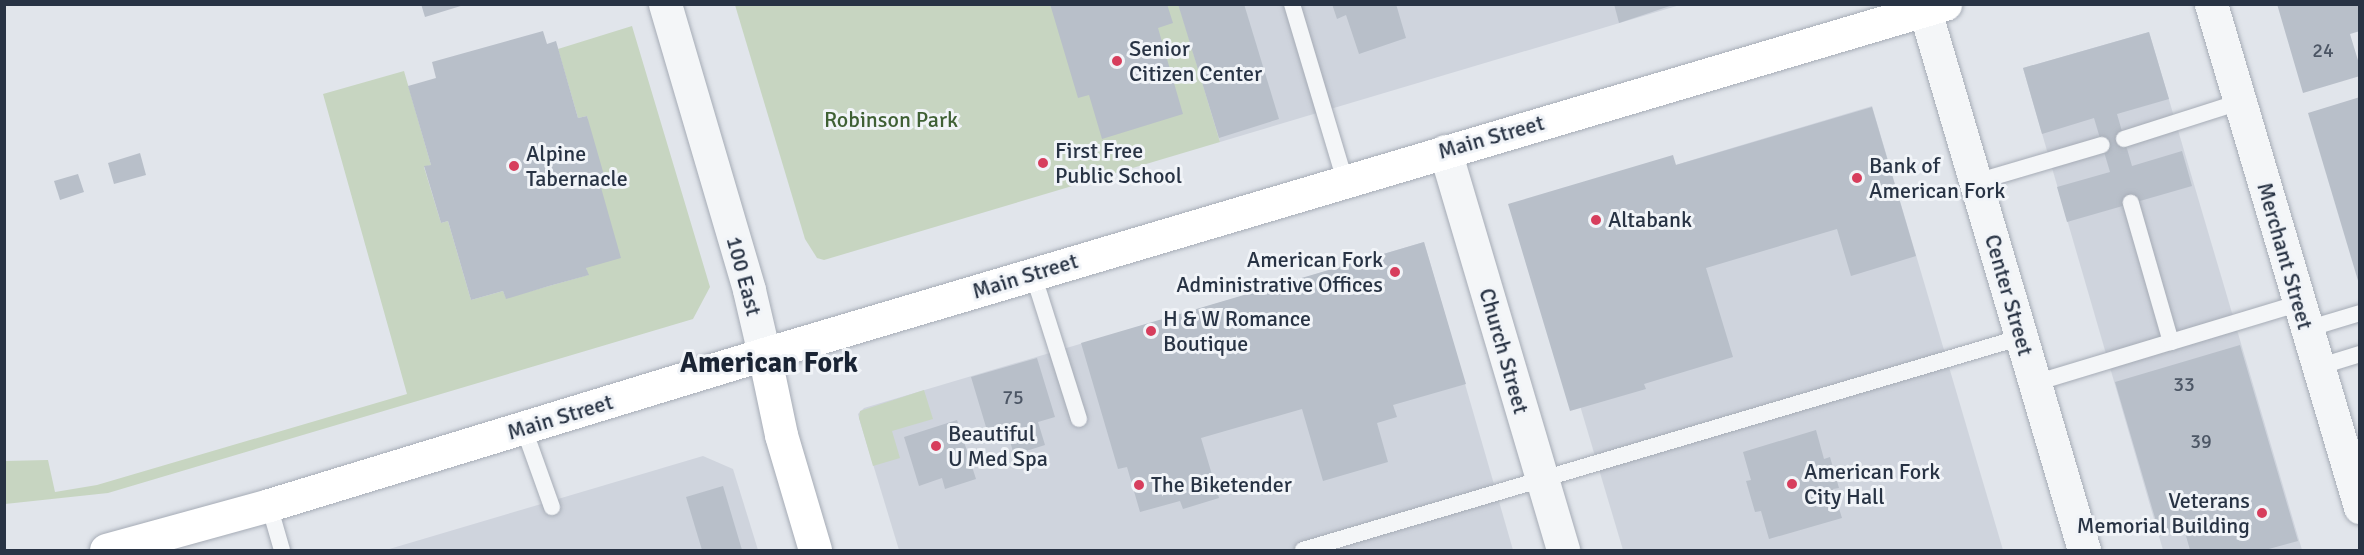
<!DOCTYPE html>
<style>
body{margin:0}
#map{position:relative;width:2364px;height:555px;overflow:hidden;background:#e1e5eb;font-family:Signika,sans-serif}
div>[style]{position:absolute}
[style*='--x']{left:calc(var(--x)*1px);top:calc(var(--y)*1px);width:calc(var(--w)*1px);rotate:calc(var(--a)*1deg)}
.built>*{inset:0;background:#cfd4dd}
.green>*{inset:0;background:#c7d5c1}
.building>*{inset:0;background:#b8bfc9}
.roads{filter:drop-shadow(0 0 2px #a6acb6) drop-shadow(0 0 2px #a6acb6)}
.service>*{height:16px;margin:-8px;padding:0 8px;transform-origin:8px;border-radius:8px;background:#f4f6f8}
.minor>*{height:33px;margin:-16.5px;padding:0 16.5px;transform-origin:16.5px;border-radius:16.5px;background:#f4f6f8}
.tertiary>*{height:33px;margin:-16.5px;padding:0 16.5px;transform-origin:16.5px;border-radius:16.5px;background:#f4f6f8}
.secondary>*{height:33px;margin:-16.5px;padding:0 16.5px;transform-origin:16.5px;border-radius:16.5px;background:#fff}
.primary>*{height:33px;margin:-16.5px;padding:0 16.5px;transform-origin:16.5px;border-radius:16.5px;background:#fff}
.dots>*{width:16px;height:16px;translate:-50% -50%;box-sizing:border-box;border:3px solid #f1f4f8;border-radius:50%}
span{translate:-50% -50%;white-space:nowrap;text-align:center;line-height:1.15;-webkit-text-stroke:6px #f1f4f8;paint-order:stroke}
.number-label{font-size:20px;color:#4c5665}
.number-label span{-webkit-text-stroke-width:0}
.poi-label{font-size:22px;color:#283344}
.left{translate:0 -50%;text-align:left}
.right{translate:-100% -50%;text-align:right}
.park-label{font-size:22px;color:#3f6034}
.street-label{font-size:22px;color:#283344}
.district-label{font-size:28px;color:#1a2434;font-weight:700}
.frame{position:absolute;inset:0;border:6px solid #283344;pointer-events:none}
</style>
<div id="map">
<div class="built">
<div style="clip-path:polygon(1179px 5px,1680px 5px,1220px 142px)"></div>
<div style="clip-path:polygon(2149px 32px,2302px 550px,2163px 550px,2023px 68px)"></div>
<div style="clip-path:polygon(1872px 106px,2003px 550px,1623px 550px,1522px 211px)"></div>
<div style="clip-path:polygon(1424px 242px,1513px 550px,899px 550px,859px 418px,858px 414px,864px 408px)"></div>
<div style="clip-path:polygon(703px 456px,733px 469px,758px 550px,386px 550px)"></div>
</div>
<div class="green">
<div style="clip-path:polygon(735px 5px,1179px 5px,1220px 142px,824px 260px,817px 258px,805px 239px)"></div>
<div style="clip-path:polygon(632px 26px,710px 287px,693px 319px,108px 493px,5px 504px,5px 461px,48px 460px,55px 492px,97px 485px,407px 394px,323px 94px,404px 71px,431px 165px,424px 167px,441px 223px,448px 221px,471px 300px,503px 291px,506px 298px,588px 275px,586px 268px,598px 177px,587px 116px,578px 118px,558px 49px)"></div>
<div style="clip-path:polygon(924px 390px,933px 419px,892px 431px,900px 458px,873px 466px,859px 418px,860px 411px)"></div>
</div>
<div class="building">
<div style="clip-path:polygon(421px 4px,464px 4px,464px 5px,425px 17px)"></div>
<div style="clip-path:polygon(1050px 4px,1167px 4px,1173px 23px,1158px 28px,1183px 114px,1102px 139px,1089px 95px,1078px 98px)"></div>
<div style="clip-path:polygon(1178px 4px,1244px 4px,1279px 119px,1219px 138px)"></div>
<div style="clip-path:polygon(1332px 4px,1396px 4px,1406px 38px,1359px 54px,1346px 15px,1337px 19px)"></div>
<div style="clip-path:polygon(1614px 4px,1672px 4px,1673px 5px,1619px 23px)"></div>
<div style="clip-path:polygon(2277px 4px,2360px 4px,2360px 31px,2350px 34px,2360px 67px,2360px 76px,2303px 93px)"></div>
<div style="clip-path:polygon(543px 31px,547px 44px,556px 41px,578px 118px,587px 116px,604px 175px,598px 177px,621px 258px,586px 268px,589px 275px,549px 286px,506px 299px,503px 291px,471px 300px,448px 221px,441px 223px,424px 166px,431px 165px,408px 86px,436px 78px,432px 62px)"></div>
<div style="clip-path:polygon(2149px 32px,2169px 99px,2117px 114px,2132px 166px,2182px 151px,2192px 186px,2067px 222px,2057px 187px,2110px 172px,2094px 118px,2042px 134px,2023px 68px)"></div>
<div style="clip-path:polygon(2360px 97px,2360px 284px,2359px 284px,2308px 113px)"></div>
<div style="clip-path:polygon(1872px 107px,1916px 256px,1851px 276px,1837px 229px,1706px 268px,1733px 357px,1644px 384px,1646px 389px,1570px 411px,1508px 204px,1673px 155px,1676px 165px)"></div>
<div style="clip-path:polygon(140px 153px,146px 175px,114px 184px,108px 163px)"></div>
<div style="clip-path:polygon(78px 174px,84px 192px,60px 200px,54px 181px)"></div>
<div style="clip-path:polygon(1424px 242px,1466px 384px,1393px 405px,1397px 417px,1377px 423px,1388px 462px,1323px 481px,1302px 409px,1201px 438px,1219px 498px,1183px 509px,1180px 501px,1140px 512px,1127px 467px,1118px 469px,1081px 343px)"></div>
<div style="clip-path:polygon(2240px 345px,2298px 541px,2265px 550px,2190px 550px,2184px 529px,2160px 535px,2115px 382px)"></div>
<div style="clip-path:polygon(1037px 358px,1055px 417px,1038px 422px,1045px 445px,1014px 455px,1007px 431px,989px 437px,971px 377px)"></div>
<div style="clip-path:polygon(957px 420px,976px 479px,945px 489px,942px 478px,919px 486px,904px 437px)"></div>
<div style="clip-path:polygon(1816px 430px,1824px 459px,1830px 457px,1839px 488px,1833px 489px,1842px 518px,1769px 539px,1761px 511px,1755px 512px,1746px 481px,1751px 480px,1743px 452px)"></div>
<div style="clip-path:polygon(723px 486px,742px 550px,702px 550px,686px 497px)"></div>
</div>
<div class="roads">
<div class="service">
<div style="--x:1292;--y:4;--w:185;--a:73.3"></div>
<div style="--x:2124;--y:139;--w:122;--a:-17.7"></div>
<div style="--x:1976;--y:182;--w:131;--a:-16.4"></div>
<div style="--x:1033;--y:274;--w:152;--a:72.4"></div>
<div style="--x:2307;--y:329;--w:55;--a:-16.8"></div>
<div style="--x:2171;--y:342;--w:135;--a:-16.8"></div>
<div style="--x:2318;--y:367;--w:44;--a:-17.2"></div>
<div style="--x:2035;--y:383;--w:142;--a:-16.8"></div>
<div style="--x:2171;--y:342;--w:145;--a:-106.1"></div>
<div style="--x:524;--y:429;--w:83;--a:70.3"></div>
<div style="--x:269;--y:505;--w:47;--a:73.9"></div>
<div style="--x:1303;--y:550;--w:750;--a:-16.5"></div>
</div>
<div class="minor">
<div style="--x:2211;--y:4;--w:525;--a:73.5"></div>
<div style="--x:1445;--y:151;--w:416;--a:73.5"></div>
</div>
<div class="tertiary">
<div style="--x:665;--y:4;--w:298;--a:73.6"></div>
<div style="--x:749;--y:290;--w:66;--a:76.8"></div>
<div style="--x:1923;--y:4;--w:569;--a:73.57"></div>
</div>
<div class="secondary">
<div style="--x:764;--y:354;--w:83;--a:78.1"></div>
<div style="--x:781;--y:435;--w:120;--a:73.5"></div>
</div>
<div class="primary">
<div style="--x:106;--y:550;--w:169;--a:-15.4"></div>
<div style="--x:269;--y:505;--w:518;--a:-16.96"></div>
<div style="--x:764;--y:354;--w:1232;--a:-16.51"></div>
</div>
</div>
<div class="dots">
<div style="left:1117px;top:61px;background:#d73e5d"></div>
<div style="left:1043px;top:163px;background:#d73e5d"></div>
<div style="left:514px;top:166px;background:#d73e5d"></div>
<div style="left:1857px;top:178px;background:#d73e5d"></div>
<div style="left:1596px;top:220px;background:#d73e5d"></div>
<div style="left:1395px;top:272px;background:#d73e5d"></div>
<div style="left:1151px;top:331px;background:#d73e5d"></div>
<div style="left:936px;top:446px;background:#d73e5d"></div>
<div style="left:1792px;top:484px;background:#d73e5d"></div>
<div style="left:1139px;top:485px;background:#d73e5d"></div>
<div style="left:2262px;top:513px;background:#d73e5d"></div>
</div>
<div class="number-label">
<span style="left:2323px;top:50px">24</span>
<span style="left:2184px;top:384px">33</span>
<span style="left:1013px;top:397px">75</span>
<span style="left:2201px;top:441px">39</span>
</div>
<div class="poi-label">
<span class="left" style="left:1129px;top:61px">Senior<br>Citizen Center</span>
<span class="left" style="left:1055px;top:163px">First Free<br>Public School</span>
<span class="left" style="left:526px;top:166px">Alpine<br>Tabernacle</span>
<span class="left" style="left:1869px;top:178px">Bank of<br>American Fork</span>
<span class="left" style="left:1608px;top:220px">Altabank</span>
<span class="right" style="left:1383px;top:272px">American Fork<br>Administrative Offices</span>
<span class="left" style="left:1163px;top:331px">H &amp; W Romance<br>Boutique</span>
<span class="left" style="left:948px;top:446px">Beautiful<br>U Med Spa</span>
<span class="left" style="left:1804px;top:484px">American Fork<br>City Hall</span>
<span class="left" style="left:1151px;top:485px">The Biketender</span>
<span class="right" style="left:2250px;top:513px">Veterans<br>Memorial Building</span>
</div>
<div class="park-label">
<span style="left:891px;top:120px">Robinson Park</span>
</div>
<div class="street-label">
<span style="left:1491px;top:137px;rotate:-16deg">Main Street</span>
<span style="left:2285px;top:256px;rotate:74deg">Merchant Street</span>
<span style="left:744px;top:276px;rotate:75deg">100 East</span>
<span style="left:1025px;top:276px;rotate:-17deg">Main Street</span>
<span style="left:2009px;top:295px;rotate:74deg">Center Street</span>
<span style="left:1504px;top:351px;rotate:74deg">Church Street</span>
<span style="left:560px;top:417px;rotate:-17deg">Main Street</span>
</div>
<div class="district-label">
<span style="left:769px;top:363px">American Fork</span>
</div>
<div class="frame"></div>
</div>
